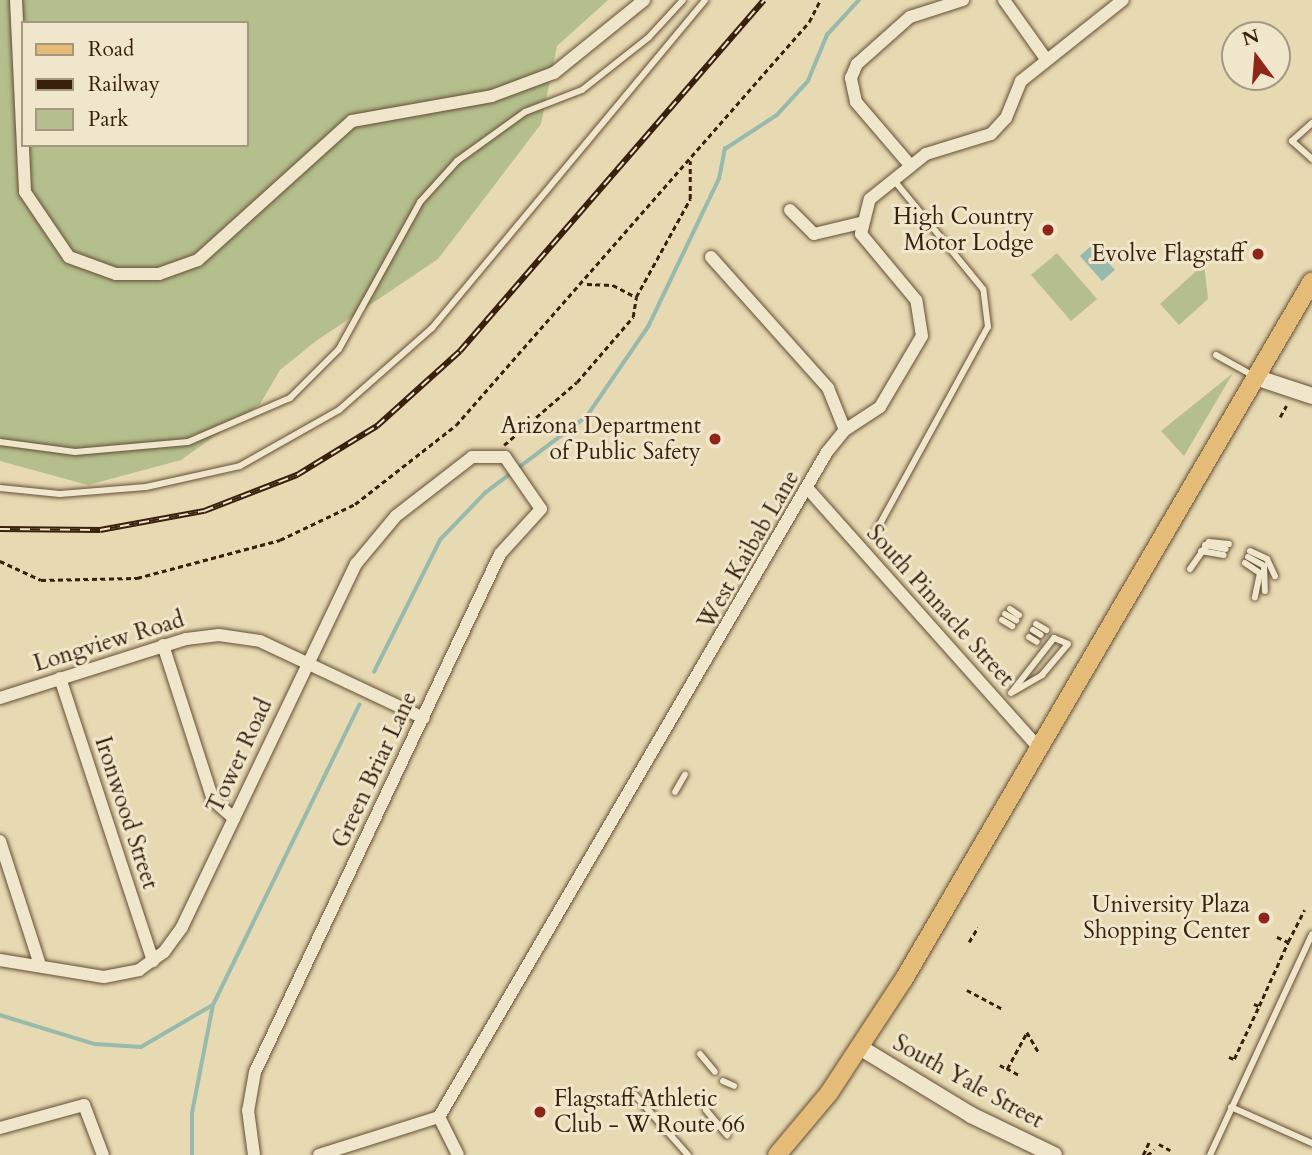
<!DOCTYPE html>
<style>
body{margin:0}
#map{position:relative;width:1312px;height:1155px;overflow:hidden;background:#e7d9b1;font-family:Cardo,serif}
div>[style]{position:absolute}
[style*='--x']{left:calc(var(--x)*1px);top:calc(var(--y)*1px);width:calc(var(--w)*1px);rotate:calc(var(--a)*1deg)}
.green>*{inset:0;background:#b4bf8d}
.water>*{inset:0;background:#97baad}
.stream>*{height:3.5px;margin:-1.75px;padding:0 1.75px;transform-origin:1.75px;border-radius:1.75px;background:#97baad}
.path>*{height:2.5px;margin-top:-1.25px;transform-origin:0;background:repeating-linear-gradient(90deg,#38200d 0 5px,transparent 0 8.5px)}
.roads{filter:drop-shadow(0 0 2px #644e36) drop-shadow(0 0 2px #644e36)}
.lane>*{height:6px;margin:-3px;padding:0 3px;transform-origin:3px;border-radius:3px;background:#efe6cc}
.street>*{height:12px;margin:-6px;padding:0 6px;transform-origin:6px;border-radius:6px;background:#efe6cc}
.secondary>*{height:16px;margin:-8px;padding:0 8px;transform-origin:8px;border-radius:8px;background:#efe6cc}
.primary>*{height:18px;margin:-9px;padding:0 9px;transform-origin:9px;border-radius:9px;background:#e4bc78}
.rail>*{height:6px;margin-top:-3px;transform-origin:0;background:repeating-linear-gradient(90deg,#efe6cc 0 10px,#38200d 0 20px);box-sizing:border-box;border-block:2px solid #38200d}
.dots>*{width:19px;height:19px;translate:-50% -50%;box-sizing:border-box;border:4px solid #efe6cc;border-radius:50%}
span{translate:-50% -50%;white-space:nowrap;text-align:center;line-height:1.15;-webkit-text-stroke:6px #efe6cc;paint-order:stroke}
.poi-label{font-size:23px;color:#38200d}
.right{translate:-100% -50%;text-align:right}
.left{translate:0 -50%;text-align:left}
.street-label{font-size:23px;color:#38200d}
.legend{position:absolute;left:21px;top:21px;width:228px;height:126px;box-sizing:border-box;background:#efe6cc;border:2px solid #a69780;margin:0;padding:9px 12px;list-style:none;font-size:21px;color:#38200d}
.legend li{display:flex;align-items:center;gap:14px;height:35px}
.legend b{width:35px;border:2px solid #a69780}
.north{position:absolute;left:1221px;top:21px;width:70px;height:70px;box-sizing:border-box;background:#efe6cc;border:2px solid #a69780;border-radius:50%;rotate:344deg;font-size:19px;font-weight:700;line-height:28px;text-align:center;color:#38200d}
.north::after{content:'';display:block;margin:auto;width:24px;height:32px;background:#8f2418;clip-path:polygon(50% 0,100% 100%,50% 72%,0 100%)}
</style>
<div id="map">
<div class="green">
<div style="clip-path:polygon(evenodd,0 0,608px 0,557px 46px,541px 124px,438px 259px,316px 341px,280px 370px,260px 404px,181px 460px,88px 485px,0 461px,0 0,23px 23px,247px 23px,247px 145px,23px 145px,23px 23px)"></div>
<div style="clip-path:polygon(1057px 253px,1097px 299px,1071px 321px,1031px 275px)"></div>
<div style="clip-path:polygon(1204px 264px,1208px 299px,1179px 325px,1160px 304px)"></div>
<div style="clip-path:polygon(1233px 373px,1184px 456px,1161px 431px)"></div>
</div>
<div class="water">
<div style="clip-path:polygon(1092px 245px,1115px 270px,1102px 281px,1080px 256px)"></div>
</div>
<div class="stream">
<div style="--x:374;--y:672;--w:148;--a:-63.4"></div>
<div style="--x:440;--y:540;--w:65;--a:-46.2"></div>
<div style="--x:485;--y:493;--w:128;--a:-37"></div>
<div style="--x:587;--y:416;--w:108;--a:-55.6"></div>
<div style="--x:648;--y:327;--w:164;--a:-64.4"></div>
<div style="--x:719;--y:179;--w:31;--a:-79"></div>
<div style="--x:725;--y:149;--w:62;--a:-33.2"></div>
<div style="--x:777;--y:115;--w:46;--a:-47.6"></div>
<div style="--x:808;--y:81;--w:50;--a:-67.6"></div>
<div style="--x:827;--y:35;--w:47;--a:-47.6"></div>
<div style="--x:0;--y:1015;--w:99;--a:17"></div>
<div style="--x:95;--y:1044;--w:46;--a:3.7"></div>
<div style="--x:141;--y:1047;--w:83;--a:-30.3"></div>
<div style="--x:213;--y:1005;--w:334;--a:-64"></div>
<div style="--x:192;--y:1155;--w:42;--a:-90"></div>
<div style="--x:192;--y:1113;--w:110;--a:-79"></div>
</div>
<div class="path">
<div style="--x:587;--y:284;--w:26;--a:2"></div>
<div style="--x:613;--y:285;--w:26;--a:28"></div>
<div style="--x:1280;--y:417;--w:13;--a:-61"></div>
<div style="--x:504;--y:445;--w:96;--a:-40.8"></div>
<div style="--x:577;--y:382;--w:86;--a:-49.3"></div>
<div style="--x:633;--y:317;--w:20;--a:-81"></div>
<div style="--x:636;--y:297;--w:112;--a:-61.1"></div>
<div style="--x:690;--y:199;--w:38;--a:-90"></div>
<div style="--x:0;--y:561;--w:45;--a:24.9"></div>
<div style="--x:41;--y:580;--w:96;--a:-1.2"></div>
<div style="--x:137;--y:578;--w:148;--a:-14.9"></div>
<div style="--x:280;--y:540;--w:83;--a:-25.6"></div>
<div style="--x:355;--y:504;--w:128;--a:-38"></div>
<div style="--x:456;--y:425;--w:536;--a:-48.78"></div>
<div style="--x:809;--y:22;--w:25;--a:-63"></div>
<div style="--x:1277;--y:937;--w:12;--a:24"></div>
<div style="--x:1288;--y:942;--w:36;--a:-63"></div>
<div style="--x:969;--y:942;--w:17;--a:-59"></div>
<div style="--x:967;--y:990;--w:40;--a:28"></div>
<div style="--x:1254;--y:1004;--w:5;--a:22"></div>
<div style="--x:1259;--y:1006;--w:70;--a:-65.6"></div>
<div style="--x:1229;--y:1057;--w:5;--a:22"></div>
<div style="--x:1234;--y:1059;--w:59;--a:-64.7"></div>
<div style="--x:1000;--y:1065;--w:8;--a:30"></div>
<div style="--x:1018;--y:1075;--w:13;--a:-151"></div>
<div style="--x:1007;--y:1069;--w:42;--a:-61.6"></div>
<div style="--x:1027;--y:1032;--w:24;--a:60"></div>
<div style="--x:1159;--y:1144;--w:13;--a:29"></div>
<div style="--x:1143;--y:1155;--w:14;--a:-65"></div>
<div style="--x:1147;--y:1155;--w:9;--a:-36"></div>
</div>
<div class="roads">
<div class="lane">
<div style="--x:1312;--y:123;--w:27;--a:138"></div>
<div style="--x:1292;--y:141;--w:27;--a:42"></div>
<div style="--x:1216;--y:355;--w:43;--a:28.9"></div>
<div style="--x:0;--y:442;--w:76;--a:7.6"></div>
<div style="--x:75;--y:452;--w:113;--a:-5.1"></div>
<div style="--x:188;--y:442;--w:111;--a:-23.3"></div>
<div style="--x:290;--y:398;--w:69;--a:-45"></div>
<div style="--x:339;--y:349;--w:168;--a:-61.1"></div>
<div style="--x:420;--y:202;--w:55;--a:-47.9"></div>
<div style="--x:457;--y:161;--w:84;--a:-35.8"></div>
<div style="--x:525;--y:112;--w:61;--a:-21.1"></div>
<div style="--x:582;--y:90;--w:85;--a:-38.3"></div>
<div style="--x:649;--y:37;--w:50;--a:-47.4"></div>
<div style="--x:0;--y:488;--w:60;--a:5.7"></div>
<div style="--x:60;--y:494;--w:86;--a:-4.7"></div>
<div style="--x:146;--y:487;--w:96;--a:-12.6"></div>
<div style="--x:240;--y:466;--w:114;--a:-29.5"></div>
<div style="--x:339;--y:410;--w:124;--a:-41.4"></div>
<div style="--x:432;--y:328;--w:427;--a:-50.2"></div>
<div style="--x:875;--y:533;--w:235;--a:-61.3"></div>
<div style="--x:988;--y:327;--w:38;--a:-97"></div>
<div style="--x:983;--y:289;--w:142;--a:-129.3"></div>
<div style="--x:1205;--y:545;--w:21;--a:11"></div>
<div style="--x:1201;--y:551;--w:23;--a:10"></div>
<div style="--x:1250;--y:551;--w:19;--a:25"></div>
<div style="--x:1267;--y:559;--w:19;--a:65"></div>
<div style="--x:1248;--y:557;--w:18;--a:29"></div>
<div style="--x:1264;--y:566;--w:25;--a:88"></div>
<div style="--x:1245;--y:563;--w:18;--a:34"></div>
<div style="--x:1260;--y:573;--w:25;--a:102"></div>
<div style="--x:1190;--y:569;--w:33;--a:-55"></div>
<div style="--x:1209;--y:542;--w:20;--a:6"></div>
<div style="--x:1010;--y:609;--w:11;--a:34"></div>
<div style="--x:1005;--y:614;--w:13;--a:29"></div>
<div style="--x:1002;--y:620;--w:12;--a:31"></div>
<div style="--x:1036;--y:624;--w:12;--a:31"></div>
<div style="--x:1033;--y:630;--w:9;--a:32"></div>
<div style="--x:1029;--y:637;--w:9;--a:32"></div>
<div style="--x:1013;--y:692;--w:34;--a:-30"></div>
<div style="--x:1042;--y:675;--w:40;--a:-50"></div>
<div style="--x:1011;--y:693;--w:70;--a:-52"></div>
<div style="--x:1054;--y:638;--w:15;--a:23"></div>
<div style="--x:675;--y:792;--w:20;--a:-60"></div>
<div style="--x:700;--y:1054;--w:23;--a:50"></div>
<div style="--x:723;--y:1081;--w:12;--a:24"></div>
<div style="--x:635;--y:1095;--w:80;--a:48.5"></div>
<div style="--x:1231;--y:1107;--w:89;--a:24"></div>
<div style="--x:706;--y:1110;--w:33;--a:50"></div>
<div style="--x:1210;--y:1155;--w:243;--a:-65.2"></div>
</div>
<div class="street">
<div style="--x:16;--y:0;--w:192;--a:87.3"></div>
<div style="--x:25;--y:192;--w:78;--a:55.9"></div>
<div style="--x:69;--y:257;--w:50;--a:19.9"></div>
<div style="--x:116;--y:274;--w:43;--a:0"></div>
<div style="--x:159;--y:274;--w:41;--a:-19.7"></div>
<div style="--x:198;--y:260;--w:207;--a:-42.1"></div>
<div style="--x:352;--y:121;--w:142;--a:-10.1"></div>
<div style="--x:492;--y:96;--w:66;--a:-20.4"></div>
<div style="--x:554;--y:73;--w:116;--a:-39"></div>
<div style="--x:1004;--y:0;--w:72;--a:54.6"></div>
<div style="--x:910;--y:165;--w:83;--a:-130.6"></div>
<div style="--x:856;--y:102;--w:25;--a:-102"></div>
<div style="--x:851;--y:78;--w:15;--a:-67"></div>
<div style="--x:857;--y:64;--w:71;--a:-41.6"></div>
<div style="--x:910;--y:17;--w:56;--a:-17.8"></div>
<div style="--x:790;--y:210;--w:34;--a:45"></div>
<div style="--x:814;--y:234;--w:47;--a:-13.4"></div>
<div style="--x:711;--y:257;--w:176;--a:48.2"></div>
<div style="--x:828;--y:388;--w:45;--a:68"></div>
<div style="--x:809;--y:490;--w:347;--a:48.3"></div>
<div style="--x:163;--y:645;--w:163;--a:72.1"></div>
<div style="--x:213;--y:800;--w:28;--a:41"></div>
<div style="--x:60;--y:678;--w:298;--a:71.8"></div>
<div style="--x:0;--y:698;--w:195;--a:-17.6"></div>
<div style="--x:186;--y:639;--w:33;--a:-7"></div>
<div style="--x:219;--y:635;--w:41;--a:8.3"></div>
<div style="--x:260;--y:641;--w:181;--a:25.2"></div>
<div style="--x:0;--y:841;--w:127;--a:72.1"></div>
<div style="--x:0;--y:960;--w:105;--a:9.3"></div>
<div style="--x:104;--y:977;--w:36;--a:-11"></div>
<div style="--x:139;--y:970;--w:31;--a:-36"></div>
<div style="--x:164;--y:952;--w:31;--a:-54"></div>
<div style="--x:182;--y:927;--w:403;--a:-64.4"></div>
<div style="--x:356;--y:564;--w:62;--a:-50.2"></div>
<div style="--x:396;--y:516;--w:96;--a:-37.8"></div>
<div style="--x:472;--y:457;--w:33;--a:0"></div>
<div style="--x:505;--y:457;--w:63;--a:55.3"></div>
<div style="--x:541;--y:509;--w:61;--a:132.3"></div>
<div style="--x:500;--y:554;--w:573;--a:115.31"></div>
<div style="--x:255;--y:1072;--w:39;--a:100"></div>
<div style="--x:248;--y:1110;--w:45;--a:82.4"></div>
<div style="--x:439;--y:1117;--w:42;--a:63.4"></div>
<div style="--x:0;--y:1128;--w:87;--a:-15.3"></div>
<div style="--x:84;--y:1105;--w:53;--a:69.2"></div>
<div style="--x:319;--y:1155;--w:126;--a:-17.6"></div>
<div style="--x:439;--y:1117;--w:770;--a:-59.74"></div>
<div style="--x:827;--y:452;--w:28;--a:-51"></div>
<div style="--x:845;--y:430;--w:42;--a:-33.3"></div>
<div style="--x:880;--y:407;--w:82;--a:-59.4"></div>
<div style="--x:922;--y:336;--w:36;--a:-99"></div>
<div style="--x:916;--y:300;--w:86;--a:-129.8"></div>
<div style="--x:861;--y:234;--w:36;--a:-76"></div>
<div style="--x:870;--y:199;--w:72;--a:-38.8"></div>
<div style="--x:926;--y:154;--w:68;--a:-17.1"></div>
<div style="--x:991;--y:134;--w:22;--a:-47"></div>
<div style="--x:1006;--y:118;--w:40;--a:-68"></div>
<div style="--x:1021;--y:81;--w:130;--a:-38.5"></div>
</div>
<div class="secondary">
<div style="--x:1255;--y:377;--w:60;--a:18.4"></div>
<div style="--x:861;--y:1048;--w:129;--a:31.3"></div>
<div style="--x:971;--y:1115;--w:92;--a:25.7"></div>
</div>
<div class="primary">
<div style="--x:777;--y:1155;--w:81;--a:-50"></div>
<div style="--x:829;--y:1093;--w:136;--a:-56.7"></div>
<div style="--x:904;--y:979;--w:808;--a:-59.69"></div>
</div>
</div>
<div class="rail">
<div style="--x:0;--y:529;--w:100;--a:0.6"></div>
<div style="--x:100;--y:530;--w:106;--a:-10.4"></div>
<div style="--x:204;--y:511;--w:100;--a:-21.2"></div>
<div style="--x:297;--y:475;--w:94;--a:-31.5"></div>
<div style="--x:377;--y:426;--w:112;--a:-42.1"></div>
<div style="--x:460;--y:351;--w:464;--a:-49.1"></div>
</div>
<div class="dots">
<div style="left:1048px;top:230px;background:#8f2418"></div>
<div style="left:1258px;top:254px;background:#8f2418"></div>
<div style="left:715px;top:439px;background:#8f2418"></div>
<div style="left:1264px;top:918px;background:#8f2418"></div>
<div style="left:540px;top:1112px;background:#8f2418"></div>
</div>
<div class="poi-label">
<span class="right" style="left:1034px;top:230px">High Country<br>Motor Lodge</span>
<span class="right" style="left:1244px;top:254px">Evolve Flagstaff</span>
<span class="right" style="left:701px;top:439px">Arizona Department<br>of Public Safety</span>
<span class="right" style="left:1250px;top:918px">University Plaza<br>Shopping Center</span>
<span class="left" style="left:554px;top:1112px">Flagstaff Athletic<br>Club - W Route 66</span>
</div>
<div class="street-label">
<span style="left:749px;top:550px;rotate:-60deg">West Kaibab Lane</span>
<span style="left:940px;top:606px;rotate:48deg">South Pinnacle Street</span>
<span style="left:109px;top:642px;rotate:-17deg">Longview Road</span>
<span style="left:240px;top:756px;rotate:-65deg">Tower Road</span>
<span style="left:375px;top:770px;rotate:-65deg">Green Briar Lane</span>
<span style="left:126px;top:813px;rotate:72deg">Ironwood Street</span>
<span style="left:968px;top:1082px;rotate:29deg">South Yale Street</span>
</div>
<ul class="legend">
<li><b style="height:9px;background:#e4bc78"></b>Road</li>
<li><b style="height:9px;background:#38200d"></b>Railway</li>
<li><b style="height:19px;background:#b4bf8d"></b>Park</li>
</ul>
<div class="north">N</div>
</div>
